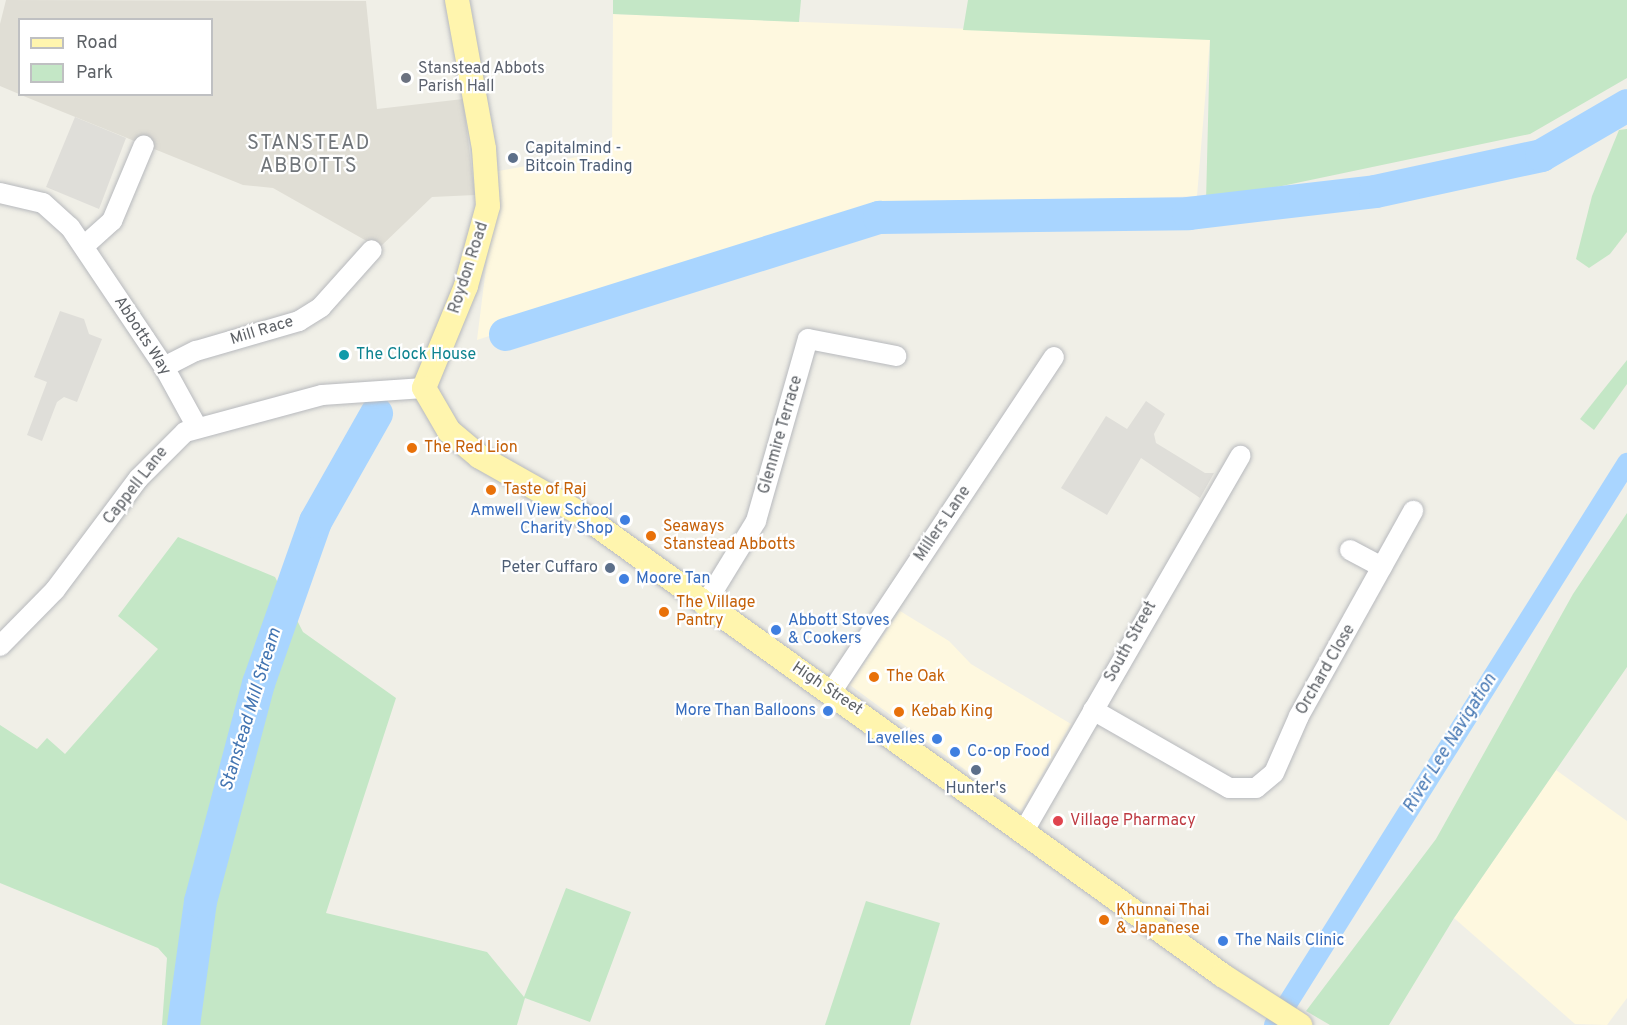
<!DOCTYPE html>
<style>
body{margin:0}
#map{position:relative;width:1627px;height:1025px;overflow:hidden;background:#f0efe7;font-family:Overpass,sans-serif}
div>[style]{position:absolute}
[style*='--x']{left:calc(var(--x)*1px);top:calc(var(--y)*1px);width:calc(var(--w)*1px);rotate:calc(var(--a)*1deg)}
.commercial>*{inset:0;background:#fef8df}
.industrial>*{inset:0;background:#dfded9}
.education>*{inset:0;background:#e0ded5}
.green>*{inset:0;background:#c4e7c6}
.canal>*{height:20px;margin:-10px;padding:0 10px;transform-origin:10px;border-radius:10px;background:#a9d5ff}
.river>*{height:33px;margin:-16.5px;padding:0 16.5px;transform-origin:16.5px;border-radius:16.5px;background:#a9d5ff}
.roads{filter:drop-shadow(0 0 2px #b7b9bd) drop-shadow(0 0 2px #b7b9bd)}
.minor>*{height:20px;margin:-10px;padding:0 10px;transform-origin:10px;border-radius:10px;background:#fff}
.major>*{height:24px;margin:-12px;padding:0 12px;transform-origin:12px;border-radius:12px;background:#fff5ae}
.dots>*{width:16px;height:16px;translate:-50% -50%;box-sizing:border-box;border:3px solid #fff;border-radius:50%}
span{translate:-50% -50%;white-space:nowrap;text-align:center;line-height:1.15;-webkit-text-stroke:4.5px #fff;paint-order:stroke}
.worship-label{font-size:16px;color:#5b616d}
.left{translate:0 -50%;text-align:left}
.service-label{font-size:16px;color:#4e5e75}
.right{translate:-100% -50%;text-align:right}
.street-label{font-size:16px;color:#5e6267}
.culture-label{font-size:16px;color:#0d838f}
.food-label{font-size:16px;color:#c56008}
.shop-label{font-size:16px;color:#366cbe}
.health-label{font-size:16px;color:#be3a42}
.water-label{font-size:18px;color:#4375b2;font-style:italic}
.quarter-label{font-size:20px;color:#6f7479;letter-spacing:1.5px}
.legend{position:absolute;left:18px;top:18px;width:195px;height:78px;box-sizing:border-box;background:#fff;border:2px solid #bfc0c2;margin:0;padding:8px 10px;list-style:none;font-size:18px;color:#5e6267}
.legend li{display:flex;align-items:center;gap:12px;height:30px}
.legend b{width:30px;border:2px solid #bfc0c2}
</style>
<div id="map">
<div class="commercial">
<div style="clip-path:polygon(613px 14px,1210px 39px,1197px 196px,882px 209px,477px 340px,498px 171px,612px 151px)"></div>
<div style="clip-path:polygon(900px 611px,949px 641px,971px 664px,1071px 724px,1021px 811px,850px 685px)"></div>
<div style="clip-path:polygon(1556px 770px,1627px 821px,1627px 998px,1607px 1025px,1575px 1024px,1454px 918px)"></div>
</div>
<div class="industrial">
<div style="clip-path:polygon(75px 117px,126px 138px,99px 209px,46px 187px)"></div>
<div style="clip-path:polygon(60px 311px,84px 319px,89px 334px,102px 339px,77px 402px,64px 397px,57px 402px,42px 441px,27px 435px,47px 382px,34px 377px)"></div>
<div style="clip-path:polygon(1146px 401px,1165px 414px,1154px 434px,1156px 443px,1205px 473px,1214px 473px,1200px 498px,1141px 458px,1107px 515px,1061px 488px,1106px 416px,1127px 429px)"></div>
</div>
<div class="education">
<div style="clip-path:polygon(6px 0,366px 1px,377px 109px,463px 99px,475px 195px,432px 197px,379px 248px,273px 188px,243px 185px,21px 95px,212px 94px,212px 20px,20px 20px,19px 94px,0 86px,0 24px)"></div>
</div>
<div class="green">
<div style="clip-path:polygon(613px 0,801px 0,799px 22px,613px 14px)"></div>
<div style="clip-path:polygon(968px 0,1627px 0,1627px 78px,1530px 134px,1206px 202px,1210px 40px,963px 30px)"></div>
<div style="clip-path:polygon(1627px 129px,1627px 232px,1610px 254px,1589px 268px,1576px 259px,1592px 196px,1619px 130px)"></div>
<div style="clip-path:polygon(1627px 360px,1627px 384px,1594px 430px,1580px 419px)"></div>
<div style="clip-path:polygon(1627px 513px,1627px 667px,1454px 918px,1389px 1025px,1330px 1025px,1306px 1011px,1436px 839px,1573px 594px)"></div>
<div style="clip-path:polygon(178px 537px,275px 577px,303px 632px,396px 698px,326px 913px,487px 952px,524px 997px,566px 888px,631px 912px,590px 1022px,525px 998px,517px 1025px,162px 1025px,167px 958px,158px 948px,0 883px,0 725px,37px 749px,47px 738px,65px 754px,158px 649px,118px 616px)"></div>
<div style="clip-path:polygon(866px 901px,940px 923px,910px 1025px,825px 1025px)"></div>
</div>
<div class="canal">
<div style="--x:1274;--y:1025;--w:664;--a:-57.87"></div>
</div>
<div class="river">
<div style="--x:505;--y:334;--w:392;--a:-17.4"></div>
<div style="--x:879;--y:217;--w:309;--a:-0.7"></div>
<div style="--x:1188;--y:213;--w:188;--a:-6.7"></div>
<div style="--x:1375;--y:191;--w:170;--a:-12.2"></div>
<div style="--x:1541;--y:155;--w:99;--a:-30.2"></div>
<div style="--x:183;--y:1025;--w:125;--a:-82.2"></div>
<div style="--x:200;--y:901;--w:226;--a:-75.1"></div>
<div style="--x:258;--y:683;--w:172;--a:-70.6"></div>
<div style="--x:315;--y:521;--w:124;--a:-60.5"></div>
</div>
<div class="roads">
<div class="minor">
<div style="--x:0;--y:193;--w:44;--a:13.1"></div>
<div style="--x:43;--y:203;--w:36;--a:42"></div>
<div style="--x:70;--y:227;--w:169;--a:56.1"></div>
<div style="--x:164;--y:367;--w:68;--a:61.2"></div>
<div style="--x:84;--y:246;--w:38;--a:-42"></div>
<div style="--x:112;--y:221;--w:82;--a:-67.2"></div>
<div style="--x:164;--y:367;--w:36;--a:-27"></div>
<div style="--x:196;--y:351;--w:107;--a:-16.2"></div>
<div style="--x:299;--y:321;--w:26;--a:-32"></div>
<div style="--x:321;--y:307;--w:76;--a:-48.2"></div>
<div style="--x:1350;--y:550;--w:36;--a:28"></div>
<div style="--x:704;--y:606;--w:100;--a:-58.5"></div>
<div style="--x:756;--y:521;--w:189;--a:-74.1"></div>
<div style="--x:808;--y:339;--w:90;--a:10.9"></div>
<div style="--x:0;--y:646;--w:78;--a:-45.5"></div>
<div style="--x:55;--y:590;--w:139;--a:-53.2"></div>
<div style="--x:138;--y:479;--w:66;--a:-45"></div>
<div style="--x:185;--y:432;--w:142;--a:-15.1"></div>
<div style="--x:322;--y:395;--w:102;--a:-3.9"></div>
<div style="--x:832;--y:691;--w:401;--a:-56.4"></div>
<div style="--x:1093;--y:710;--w:157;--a:29.8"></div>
<div style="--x:1229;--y:788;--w:27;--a:0"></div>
<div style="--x:1256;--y:788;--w:23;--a:-40"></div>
<div style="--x:1274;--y:773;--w:62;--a:-66.3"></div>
<div style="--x:1299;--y:716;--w:235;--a:-60.9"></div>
<div style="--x:1025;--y:829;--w:431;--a:-60"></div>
</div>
<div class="major">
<div style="--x:457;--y:0;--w:151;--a:79.7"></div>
<div style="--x:484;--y:149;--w:57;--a:86"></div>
<div style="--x:488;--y:206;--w:83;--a:105.4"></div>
<div style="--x:466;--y:286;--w:110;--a:112.4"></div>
<div style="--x:424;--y:388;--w:50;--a:59.8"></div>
<div style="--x:449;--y:431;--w:40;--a:40"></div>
<div style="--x:480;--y:457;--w:116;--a:29.4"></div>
<div style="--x:581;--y:514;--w:790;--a:35.72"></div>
<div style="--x:1222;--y:975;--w:93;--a:32.7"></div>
</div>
</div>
<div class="dots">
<div style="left:406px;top:78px;background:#6b7280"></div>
<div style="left:513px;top:158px;background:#5c6f8a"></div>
<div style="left:344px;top:355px;background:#0f9aa8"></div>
<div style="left:412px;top:448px;background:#e8710a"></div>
<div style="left:491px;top:490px;background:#e8710a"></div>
<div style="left:625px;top:520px;background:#3f7fe0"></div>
<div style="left:651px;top:536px;background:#e8710a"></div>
<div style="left:610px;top:568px;background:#5c6f8a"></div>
<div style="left:624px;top:579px;background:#3f7fe0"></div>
<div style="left:664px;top:612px;background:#e8710a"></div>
<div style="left:776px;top:630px;background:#3f7fe0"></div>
<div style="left:874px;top:677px;background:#e8710a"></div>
<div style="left:828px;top:711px;background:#3f7fe0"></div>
<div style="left:899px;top:712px;background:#e8710a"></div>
<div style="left:937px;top:739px;background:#3f7fe0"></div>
<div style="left:955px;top:752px;background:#3f7fe0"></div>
<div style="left:976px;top:770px;background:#5c6f8a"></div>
<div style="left:1058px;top:821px;background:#e0444e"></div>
<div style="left:1104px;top:920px;background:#e8710a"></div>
<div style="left:1223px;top:941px;background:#3f7fe0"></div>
</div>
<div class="worship-label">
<span class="left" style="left:418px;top:78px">Stanstead Abbots<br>Parish Hall</span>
</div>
<div class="service-label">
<span class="left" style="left:525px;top:158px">Capitalmind -<br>Bitcoin Trading</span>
<span class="right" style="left:598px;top:568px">Peter Cuffaro</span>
<span style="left:976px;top:789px">Hunter's</span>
</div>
<div class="street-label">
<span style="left:469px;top:268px;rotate:-72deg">Roydon Road</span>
<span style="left:262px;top:331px;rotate:-17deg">Mill Race</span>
<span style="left:142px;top:336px;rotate:57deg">Abbotts Way</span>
<span style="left:781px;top:435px;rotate:-74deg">Glenmire Terrace</span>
<span style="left:136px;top:486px;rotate:-52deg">Cappell Lane</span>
<span style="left:943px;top:524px;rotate:-56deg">Millers Lane</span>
<span style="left:1131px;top:642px;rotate:-61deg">South Street</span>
<span style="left:1326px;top:670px;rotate:-60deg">Orchard Close</span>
<span style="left:827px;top:689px;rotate:34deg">High Street</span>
</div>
<div class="culture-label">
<span class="left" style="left:356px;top:355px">The Clock House</span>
</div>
<div class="food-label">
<span class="left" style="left:424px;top:448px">The Red Lion</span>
<span class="left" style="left:503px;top:490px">Taste of Raj</span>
<span class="left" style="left:663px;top:536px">Seaways<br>Stanstead Abbotts</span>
<span class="left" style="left:676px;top:612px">The Village<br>Pantry</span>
<span class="left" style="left:886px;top:677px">The Oak</span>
<span class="left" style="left:911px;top:712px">Kebab King</span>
<span class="left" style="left:1116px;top:920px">Khunnai Thai<br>&amp; Japanese</span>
</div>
<div class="shop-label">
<span class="right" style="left:613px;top:520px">Amwell View School<br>Charity Shop</span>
<span class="left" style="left:636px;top:579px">Moore Tan</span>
<span class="left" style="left:788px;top:630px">Abbott Stoves<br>&amp; Cookers</span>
<span class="right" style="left:816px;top:711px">More Than Balloons</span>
<span class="right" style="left:925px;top:739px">Lavelles</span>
<span class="left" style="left:967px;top:752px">Co-op Food</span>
<span class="left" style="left:1235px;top:941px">The Nails Clinic</span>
</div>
<div class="health-label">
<span class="left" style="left:1070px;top:821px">Village Pharmacy</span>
</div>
<div class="water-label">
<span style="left:252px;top:710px;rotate:-73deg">Stanstead Mill Stream</span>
<span style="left:1451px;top:744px;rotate:-58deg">River Lee Navigation</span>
</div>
<div class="quarter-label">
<span style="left:309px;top:156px">STANSTEAD<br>ABBOTTS</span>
</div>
<ul class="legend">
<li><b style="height:8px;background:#fff5ae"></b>Road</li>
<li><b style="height:16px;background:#c4e7c6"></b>Park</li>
</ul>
</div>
